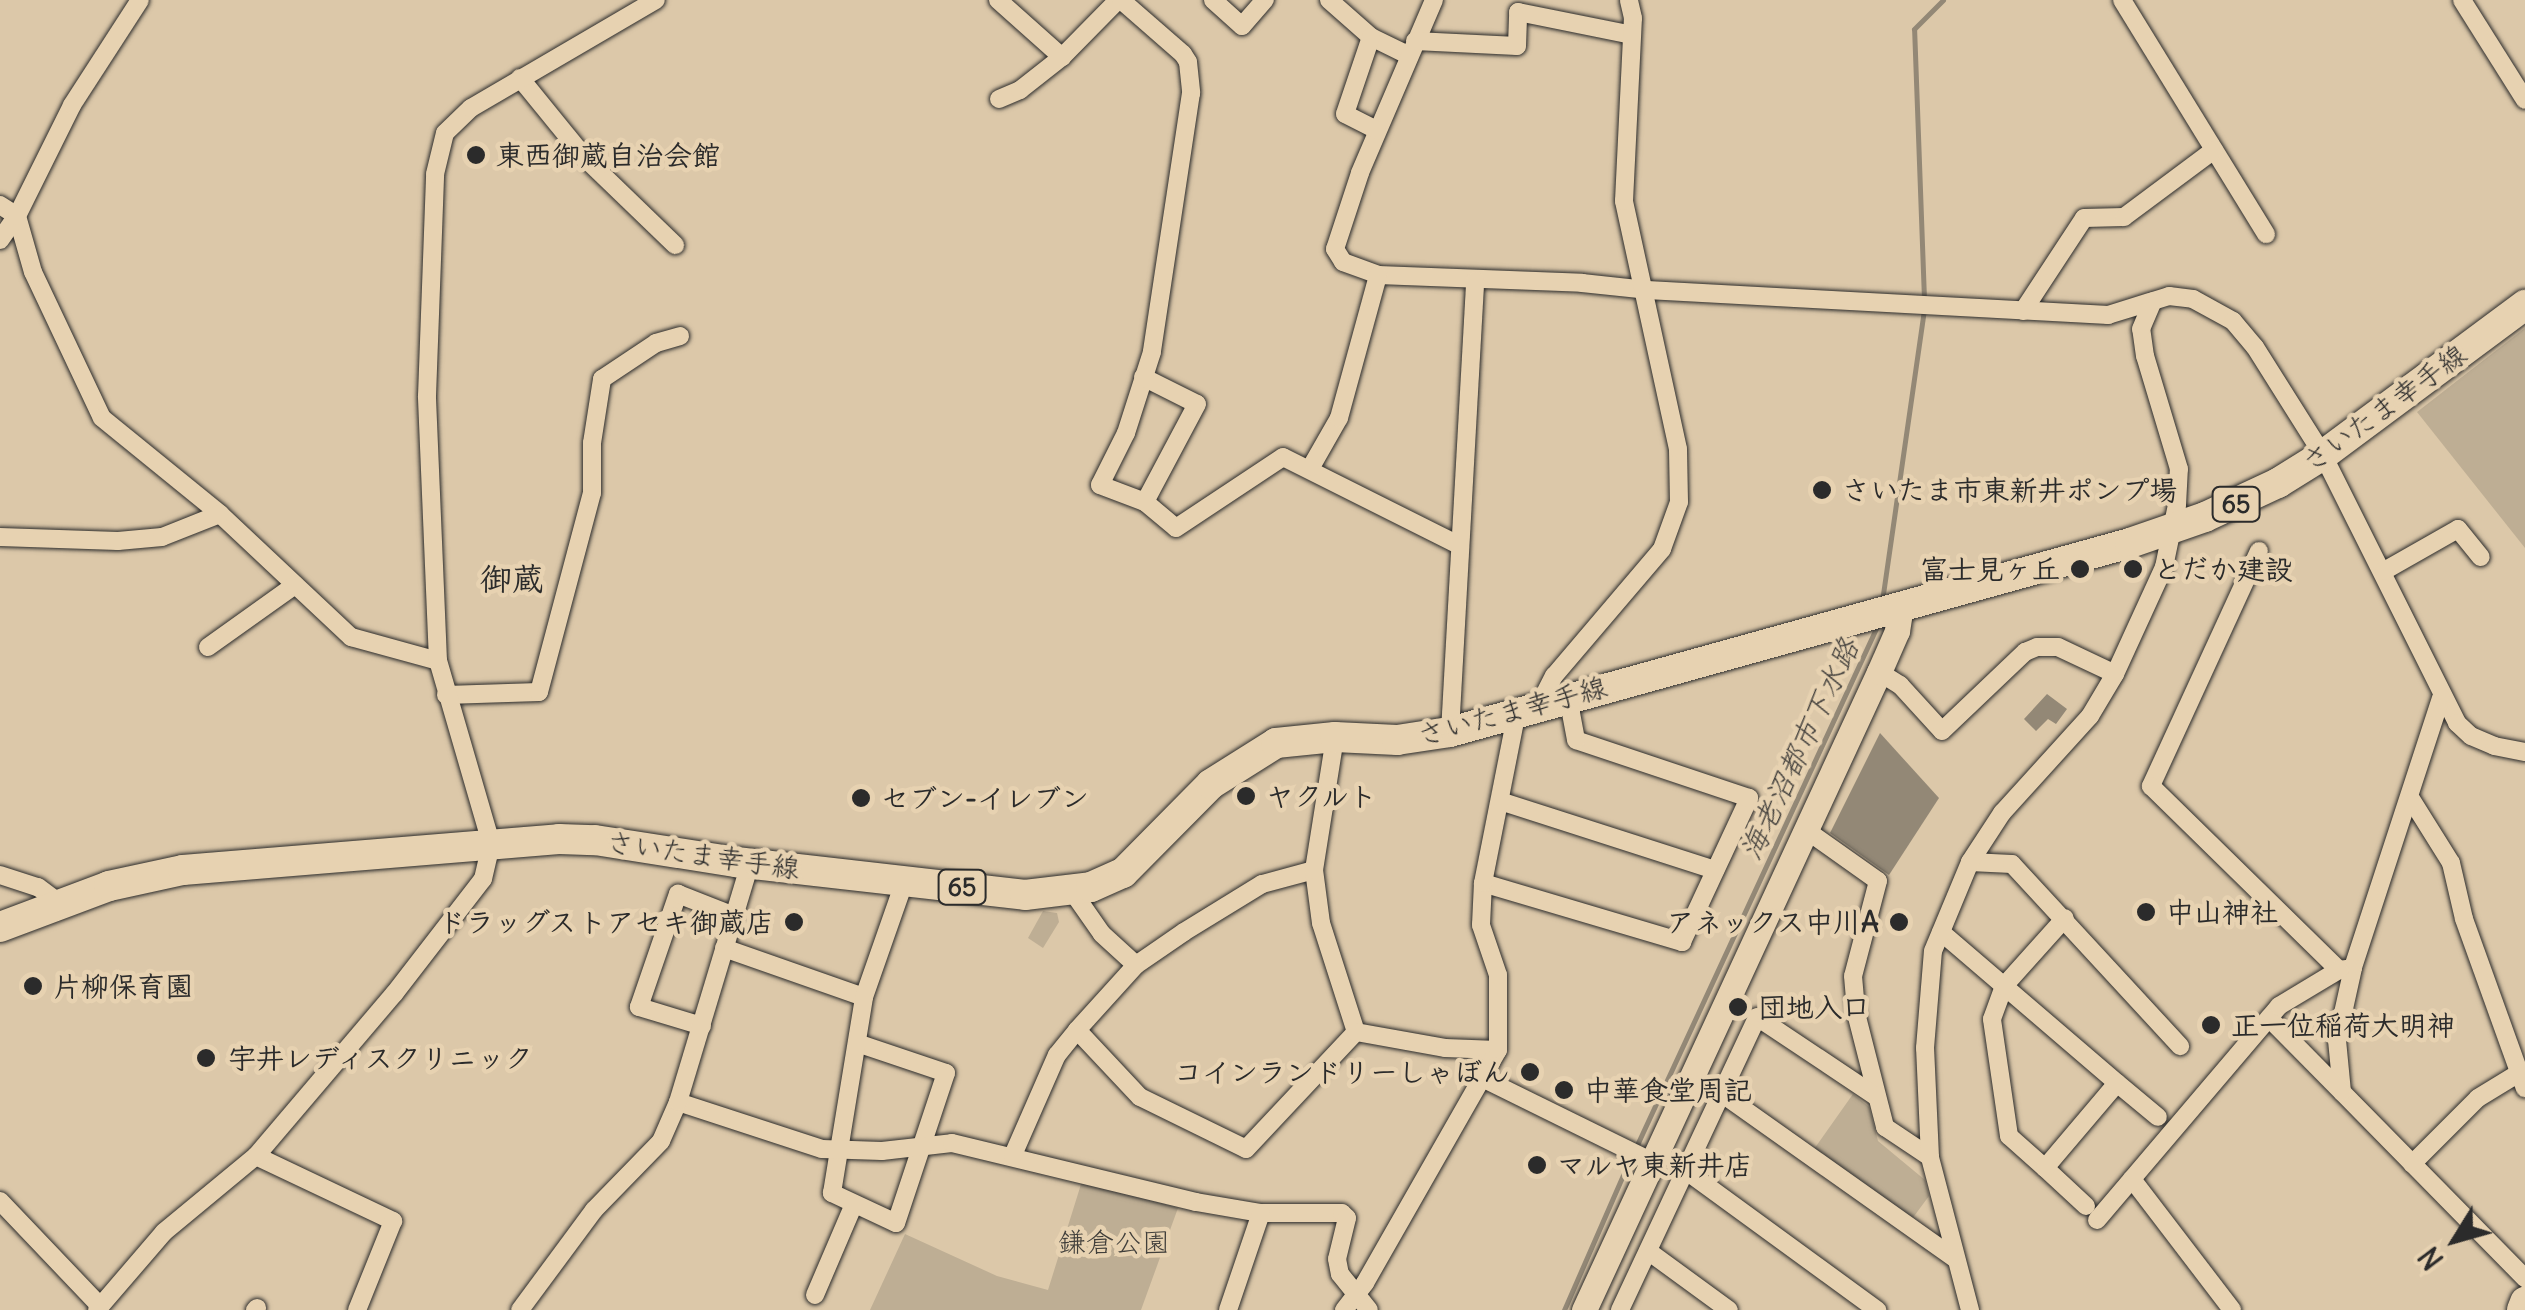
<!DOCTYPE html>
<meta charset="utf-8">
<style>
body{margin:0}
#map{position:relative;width:2525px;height:1310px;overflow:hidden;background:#dcc8a9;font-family:Delius,"Klee One",sans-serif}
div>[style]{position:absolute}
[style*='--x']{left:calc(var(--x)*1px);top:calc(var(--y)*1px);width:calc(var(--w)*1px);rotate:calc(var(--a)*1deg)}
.green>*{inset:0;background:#beae94}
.water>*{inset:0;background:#938876}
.stream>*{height:5px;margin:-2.5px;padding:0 2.5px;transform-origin:2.5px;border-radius:2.5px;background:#938876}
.roads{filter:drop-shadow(0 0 2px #2b2b2b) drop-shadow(0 0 2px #2b2b2b)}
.street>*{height:18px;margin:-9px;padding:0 9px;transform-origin:9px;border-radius:9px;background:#e7d2b1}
.secondary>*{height:25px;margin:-12.5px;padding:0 12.5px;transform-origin:12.5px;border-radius:12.5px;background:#e7d2b1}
.primary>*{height:30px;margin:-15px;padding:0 15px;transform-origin:15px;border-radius:15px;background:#e7d2b1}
.dots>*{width:28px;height:28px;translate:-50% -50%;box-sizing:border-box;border:5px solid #e7d2b1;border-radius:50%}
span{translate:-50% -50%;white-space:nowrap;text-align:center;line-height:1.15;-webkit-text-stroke:9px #e7d2b1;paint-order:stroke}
.shield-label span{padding:2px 8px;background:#e7d2b1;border:2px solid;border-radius:8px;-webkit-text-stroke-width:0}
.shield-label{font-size:25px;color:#2b2b2b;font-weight:700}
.poi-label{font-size:28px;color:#2b2b2b;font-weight:700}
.left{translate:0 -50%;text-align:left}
.right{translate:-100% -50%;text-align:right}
.street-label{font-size:28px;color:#2b2b2b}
.park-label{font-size:28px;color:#413f3b}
.water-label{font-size:30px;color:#45423e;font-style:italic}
.quarter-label{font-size:32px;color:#2b2b2b;font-weight:700}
.north{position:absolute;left:2405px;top:1190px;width:100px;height:100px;-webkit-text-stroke:8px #e7d2b1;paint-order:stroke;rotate:233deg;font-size:28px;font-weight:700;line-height:40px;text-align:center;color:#2b2b2b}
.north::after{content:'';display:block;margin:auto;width:35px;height:45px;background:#2b2b2b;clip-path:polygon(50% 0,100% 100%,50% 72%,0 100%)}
</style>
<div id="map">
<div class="green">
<div style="clip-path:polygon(2525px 328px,2525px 548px,2417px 412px)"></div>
<div style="clip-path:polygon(1043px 911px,1057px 913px,1059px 922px,1043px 948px,1028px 938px)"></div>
<div style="clip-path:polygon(1853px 1094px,1869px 1107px,1878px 1141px,1925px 1180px,1929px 1196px,1909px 1223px,1812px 1152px)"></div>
<div style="clip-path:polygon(1082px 1181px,1178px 1208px,1141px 1310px,870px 1310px,905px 1234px,997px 1276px,1048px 1290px)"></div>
</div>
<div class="water">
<div style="clip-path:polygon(2047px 694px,2067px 709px,2056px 724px,2048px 719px,2036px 731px,2024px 719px)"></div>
<div style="clip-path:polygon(1880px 733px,1939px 798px,1889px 875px,1830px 833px)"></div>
</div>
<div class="stream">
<div style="--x:1924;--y:299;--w:270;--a:-92.1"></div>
<div style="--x:1914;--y:29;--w:41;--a:-45"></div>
<div style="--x:1882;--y:601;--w:294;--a:-81.8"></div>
<div style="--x:1636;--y:1147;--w:579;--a:-65.16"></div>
<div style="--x:1564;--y:1310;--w:167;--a:-66.4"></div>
</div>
<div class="roads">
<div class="street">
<div style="--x:998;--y:0;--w:86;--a:41.7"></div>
<div style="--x:1062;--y:57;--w:80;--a:-45.5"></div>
<div style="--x:1121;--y:0;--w:82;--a:41.1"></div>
<div style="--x:1183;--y:54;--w:9;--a:58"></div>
<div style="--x:1188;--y:62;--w:31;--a:84"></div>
<div style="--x:1191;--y:93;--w:262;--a:98.6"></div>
<div style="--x:1152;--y:352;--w:85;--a:107.8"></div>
<div style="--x:1126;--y:433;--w:58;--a:116.6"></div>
<div style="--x:1100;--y:485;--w:48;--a:20.7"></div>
<div style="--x:1145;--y:502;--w:40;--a:40"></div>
<div style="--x:1176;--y:528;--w:128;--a:-33.6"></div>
<div style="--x:1283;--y:457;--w:197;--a:26.6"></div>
<div style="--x:1213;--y:0;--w:39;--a:42"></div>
<div style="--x:1242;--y:26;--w:35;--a:-49"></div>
<div style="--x:1329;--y:0;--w:56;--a:41.4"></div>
<div style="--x:1371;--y:37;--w:43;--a:26"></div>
<div style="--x:1434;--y:0;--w:188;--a:113.2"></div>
<div style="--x:1360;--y:173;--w:80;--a:108.2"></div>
<div style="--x:1335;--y:249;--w:15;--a:58"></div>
<div style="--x:1343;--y:262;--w:37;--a:20"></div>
<div style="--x:1378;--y:275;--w:204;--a:2.2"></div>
<div style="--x:1582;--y:283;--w:65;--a:6.1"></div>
<div style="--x:1647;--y:290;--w:462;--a:3.1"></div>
<div style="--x:2108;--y:315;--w:64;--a:-17.3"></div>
<div style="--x:2169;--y:296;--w:24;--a:7"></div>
<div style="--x:2193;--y:299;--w:46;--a:28.8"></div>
<div style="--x:2233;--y:321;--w:34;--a:50"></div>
<div style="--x:2255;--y:347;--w:128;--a:57.8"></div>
<div style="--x:2323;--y:455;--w:300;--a:63.4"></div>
<div style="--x:2457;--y:723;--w:19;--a:43"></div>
<div style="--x:2471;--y:736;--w:25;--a:23"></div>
<div style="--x:2494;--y:746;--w:32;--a:11"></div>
<div style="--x:2122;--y:0;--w:275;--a:58.4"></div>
<div style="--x:2462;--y:0;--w:118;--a:57.8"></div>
<div style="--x:1371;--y:37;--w:81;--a:108.7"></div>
<div style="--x:1345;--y:114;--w:36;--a:27"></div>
<div style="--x:1415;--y:41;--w:102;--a:2.8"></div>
<div style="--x:1517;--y:46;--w:34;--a:-88"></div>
<div style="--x:1518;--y:12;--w:116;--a:11.4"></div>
<div style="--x:520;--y:78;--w:104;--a:50.8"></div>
<div style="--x:586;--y:159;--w:124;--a:44"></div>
<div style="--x:999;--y:99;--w:23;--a:-23"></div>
<div style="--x:1020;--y:90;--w:53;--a:-38.2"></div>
<div style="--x:0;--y:205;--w:20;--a:33"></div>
<div style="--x:17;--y:216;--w:58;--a:74.1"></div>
<div style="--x:33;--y:272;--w:161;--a:64.7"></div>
<div style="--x:102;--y:418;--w:152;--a:39.1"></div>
<div style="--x:220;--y:514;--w:180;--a:43.2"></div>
<div style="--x:351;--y:637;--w:90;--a:15.4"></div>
<div style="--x:0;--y:240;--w:29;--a:-55"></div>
<div style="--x:17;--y:216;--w:124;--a:-63.6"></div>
<div style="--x:72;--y:105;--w:125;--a:-57.1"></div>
<div style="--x:2023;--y:311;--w:111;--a:-56.7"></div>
<div style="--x:2084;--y:218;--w:40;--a:-1.4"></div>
<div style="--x:2124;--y:217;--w:112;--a:-36.7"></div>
<div style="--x:1143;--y:377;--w:60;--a:26.6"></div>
<div style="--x:1197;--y:404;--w:111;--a:118"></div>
<div style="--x:1311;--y:467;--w:56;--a:-60.3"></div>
<div style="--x:1339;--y:418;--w:148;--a:-74.7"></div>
<div style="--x:0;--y:537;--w:118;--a:1.9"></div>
<div style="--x:118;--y:541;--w:44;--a:-5.2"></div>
<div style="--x:162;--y:537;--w:62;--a:-21.6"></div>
<div style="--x:2259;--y:551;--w:259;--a:114.7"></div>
<div style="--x:2151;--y:786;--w:263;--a:44.4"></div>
<div style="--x:2339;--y:970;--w:14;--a:-8"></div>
<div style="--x:2384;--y:571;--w:85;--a:-29.6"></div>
<div style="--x:2458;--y:529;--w:36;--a:51"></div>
<div style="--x:208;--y:647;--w:107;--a:-35.5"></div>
<div style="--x:1879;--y:672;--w:25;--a:32"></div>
<div style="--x:1900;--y:685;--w:62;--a:47.6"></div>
<div style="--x:1942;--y:731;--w:115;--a:-43.6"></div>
<div style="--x:2025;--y:652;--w:13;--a:-23"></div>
<div style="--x:2037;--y:647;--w:21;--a:0"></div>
<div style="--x:2058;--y:647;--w:63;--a:25.3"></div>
<div style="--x:446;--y:695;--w:93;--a:-1.8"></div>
<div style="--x:539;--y:692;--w:206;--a:-75.1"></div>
<div style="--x:592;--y:493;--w:50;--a:-90"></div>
<div style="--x:592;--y:443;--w:65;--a:-81.1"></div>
<div style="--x:602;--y:379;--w:65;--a:-33.7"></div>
<div style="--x:656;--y:343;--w:25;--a:-16"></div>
<div style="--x:2441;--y:698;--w:284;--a:108.1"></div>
<div style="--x:2353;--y:968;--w:74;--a:102.5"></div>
<div style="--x:2337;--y:1040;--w:52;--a:84.5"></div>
<div style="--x:2342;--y:1092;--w:261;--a:45.5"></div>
<div style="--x:1539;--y:705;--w:33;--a:-63"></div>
<div style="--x:1554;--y:676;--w:167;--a:-49.6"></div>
<div style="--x:1662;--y:549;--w:50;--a:-70.1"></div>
<div style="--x:1679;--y:502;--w:53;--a:-91.1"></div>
<div style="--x:1678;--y:449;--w:254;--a:-102.3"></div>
<div style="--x:1624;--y:201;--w:183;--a:-87.2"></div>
<div style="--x:1633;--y:18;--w:18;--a:-103"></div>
<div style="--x:1450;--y:732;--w:452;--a:-86.8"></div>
<div style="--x:2411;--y:799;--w:75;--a:58"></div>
<div style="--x:2451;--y:863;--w:57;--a:76.9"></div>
<div style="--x:2464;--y:919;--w:180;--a:70.2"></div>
<div style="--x:1500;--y:801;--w:226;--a:17.8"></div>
<div style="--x:1806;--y:830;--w:88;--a:35.3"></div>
<div style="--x:1878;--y:881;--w:98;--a:104.7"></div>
<div style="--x:1853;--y:976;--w:37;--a:85"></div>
<div style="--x:1856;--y:1013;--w:118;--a:75.7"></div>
<div style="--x:1885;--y:1127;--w:54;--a:33.7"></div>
<div style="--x:1970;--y:862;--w:42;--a:2.7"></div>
<div style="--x:2012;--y:864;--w:248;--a:47.3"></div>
<div style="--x:1314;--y:870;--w:54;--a:164.9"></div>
<div style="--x:1262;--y:884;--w:92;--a:148.4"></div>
<div style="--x:1184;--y:932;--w:58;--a:145.5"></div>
<div style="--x:1136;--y:965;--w:88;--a:132.2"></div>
<div style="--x:1077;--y:1030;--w:92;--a:46.8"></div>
<div style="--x:1140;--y:1097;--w:118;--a:26.1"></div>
<div style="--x:1246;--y:1149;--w:161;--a:-46.8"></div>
<div style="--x:1356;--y:1032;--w:114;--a:-107.8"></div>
<div style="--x:1321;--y:923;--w:53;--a:-97.5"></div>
<div style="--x:1314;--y:870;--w:135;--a:-81"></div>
<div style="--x:0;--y:875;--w:40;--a:18"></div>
<div style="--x:38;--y:887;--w:25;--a:37"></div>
<div style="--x:1483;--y:883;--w:208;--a:16.5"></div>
<div style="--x:1682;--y:942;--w:159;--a:-65"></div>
<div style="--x:1749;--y:798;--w:182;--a:-161.5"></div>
<div style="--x:1576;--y:740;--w:44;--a:-100.5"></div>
<div style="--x:1072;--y:891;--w:52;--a:55.1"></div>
<div style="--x:1102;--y:934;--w:46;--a:42.4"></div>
<div style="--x:1941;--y:932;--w:232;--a:40.6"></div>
<div style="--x:724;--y:948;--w:148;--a:19.3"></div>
<div style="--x:2269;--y:1018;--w:104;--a:45.4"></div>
<div style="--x:702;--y:1026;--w:66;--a:-163.2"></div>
<div style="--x:639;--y:1007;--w:120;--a:-71"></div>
<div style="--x:678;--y:894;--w:60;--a:21.4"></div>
<div style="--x:1356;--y:1032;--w:90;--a:10.2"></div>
<div style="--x:1445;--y:1048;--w:53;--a:2.2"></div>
<div style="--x:857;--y:1043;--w:94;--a:18.6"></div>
<div style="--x:946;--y:1073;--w:158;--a:108.4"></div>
<div style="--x:896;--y:1223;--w:71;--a:-154.9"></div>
<div style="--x:832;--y:1193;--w:199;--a:-80.7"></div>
<div style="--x:864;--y:997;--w:124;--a:-70.7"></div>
<div style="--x:1482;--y:1078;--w:191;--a:26.2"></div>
<div style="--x:1721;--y:1093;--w:286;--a:35.3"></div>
<div style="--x:678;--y:1102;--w:151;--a:18.1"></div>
<div style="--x:822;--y:1149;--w:60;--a:1.9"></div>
<div style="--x:882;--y:1151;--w:70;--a:-6.5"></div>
<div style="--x:952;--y:1143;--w:251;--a:13.6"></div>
<div style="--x:1196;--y:1202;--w:66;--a:9.6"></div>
<div style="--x:1261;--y:1213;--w:81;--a:0"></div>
<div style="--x:1342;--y:1213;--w:7;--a:45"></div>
<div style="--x:1347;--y:1218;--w:42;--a:103.7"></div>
<div style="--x:1337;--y:1259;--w:15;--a:79"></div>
<div style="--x:1340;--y:1274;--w:46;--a:51.1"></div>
<div style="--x:1013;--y:1155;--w:109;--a:-66.3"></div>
<div style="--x:1057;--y:1055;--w:32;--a:-51"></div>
<div style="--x:256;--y:1156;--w:152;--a:25.4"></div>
<div style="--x:393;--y:1221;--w:96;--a:112"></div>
<div style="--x:2412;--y:1164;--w:93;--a:-45"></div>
<div style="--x:2478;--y:1098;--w:48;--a:-31.4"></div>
<div style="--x:2045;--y:1168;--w:48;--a:-138.4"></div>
<div style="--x:2009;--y:1136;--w:118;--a:-98.3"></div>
<div style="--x:1992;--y:1019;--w:35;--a:-70"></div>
<div style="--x:2004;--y:986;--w:91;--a:-48.1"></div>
<div style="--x:1685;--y:1170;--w:238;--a:36.1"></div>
<div style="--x:2132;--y:1179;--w:165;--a:52.6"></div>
<div style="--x:0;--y:1201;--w:145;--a:46.4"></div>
<div style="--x:2086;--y:1206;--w:56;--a:-137.2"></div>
<div style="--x:2045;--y:1168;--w:111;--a:-49.7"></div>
<div style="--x:2117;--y:1083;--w:53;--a:39.7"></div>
<div style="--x:2097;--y:1220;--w:281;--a:-49.6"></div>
<div style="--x:2279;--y:1006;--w:70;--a:-31"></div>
<div style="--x:1648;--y:1251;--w:100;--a:36.1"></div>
<div style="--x:815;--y:1295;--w:99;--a:-66.8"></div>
<div style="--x:97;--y:1310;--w:103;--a:-49.3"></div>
<div style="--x:164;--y:1232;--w:119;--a:-39.6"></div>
<div style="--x:256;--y:1156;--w:213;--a:-49.6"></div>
<div style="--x:394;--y:994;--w:145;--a:-52.3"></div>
<div style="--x:483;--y:879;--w:37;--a:-77"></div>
<div style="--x:491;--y:843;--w:190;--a:-106.2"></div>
<div style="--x:438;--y:661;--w:265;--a:-92.4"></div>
<div style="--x:427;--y:396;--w:222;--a:-87.9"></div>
<div style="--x:435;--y:174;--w:42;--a:-76.3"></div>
<div style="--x:445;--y:133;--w:36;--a:-44"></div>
<div style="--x:471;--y:108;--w:214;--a:-30.3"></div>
<div style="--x:255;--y:1310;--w:3;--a:-45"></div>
<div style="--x:520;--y:1310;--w:124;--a:-53.5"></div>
<div style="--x:594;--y:1210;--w:96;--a:-45.8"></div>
<div style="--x:661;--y:1141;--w:43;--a:-66.4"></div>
<div style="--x:678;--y:1102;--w:249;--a:-73.2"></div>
<div style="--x:1228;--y:1310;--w:102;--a:-71.2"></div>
<div style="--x:1344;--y:1310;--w:34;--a:-52"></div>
<div style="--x:1365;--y:1283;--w:268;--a:-60.3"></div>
<div style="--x:1498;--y:1050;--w:75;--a:-90"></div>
<div style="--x:1498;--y:975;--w:53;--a:-108.8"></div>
<div style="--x:1481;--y:925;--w:42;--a:-87.3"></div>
<div style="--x:1483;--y:883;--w:174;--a:-78.8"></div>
<div style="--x:1620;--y:1310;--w:323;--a:-64.9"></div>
<div style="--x:1757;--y:1017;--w:144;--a:33.7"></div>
<div style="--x:1970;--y:1310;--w:158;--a:-104.7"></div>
<div style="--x:1930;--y:1157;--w:109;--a:-92.6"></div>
<div style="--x:1925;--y:1048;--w:97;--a:-85.3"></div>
<div style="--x:1933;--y:951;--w:96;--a:-67.4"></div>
<div style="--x:1970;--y:862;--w:59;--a:-56.9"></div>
<div style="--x:2002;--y:813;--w:131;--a:-47.8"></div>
<div style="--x:2090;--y:716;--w:49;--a:-59.2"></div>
<div style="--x:2115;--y:674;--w:118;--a:-65.4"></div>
<div style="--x:2164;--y:567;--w:63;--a:-78.2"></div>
<div style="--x:2177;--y:505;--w:36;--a:-87"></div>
<div style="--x:2179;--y:469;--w:118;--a:-106.7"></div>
<div style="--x:2145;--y:356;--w:27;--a:-98"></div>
<div style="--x:2141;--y:329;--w:30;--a:-67"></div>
</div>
<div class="secondary">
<div style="--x:1584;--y:1310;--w:703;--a:-65.19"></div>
<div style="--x:1879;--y:672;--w:45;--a:-66.3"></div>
<div style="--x:1897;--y:631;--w:24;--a:-81"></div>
</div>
<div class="primary">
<div style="--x:0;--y:927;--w:116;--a:-20.6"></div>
<div style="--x:109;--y:886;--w:76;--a:-12.2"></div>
<div style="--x:183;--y:870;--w:377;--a:-4.7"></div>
<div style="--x:559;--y:839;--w:36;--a:2"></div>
<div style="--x:595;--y:840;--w:143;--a:8.9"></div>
<div style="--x:736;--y:862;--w:291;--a:6.5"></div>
<div style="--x:1025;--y:895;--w:66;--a:-6.9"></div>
<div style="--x:1091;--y:887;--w:35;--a:-24"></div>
<div style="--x:1123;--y:873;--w:125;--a:-45.3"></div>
<div style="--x:1211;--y:784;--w:77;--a:-32.2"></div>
<div style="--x:1276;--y:743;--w:59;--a:-5.8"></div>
<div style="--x:1335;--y:737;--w:62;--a:2.8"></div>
<div style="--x:1397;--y:740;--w:54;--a:-8.6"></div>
<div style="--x:1450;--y:732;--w:706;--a:-15.53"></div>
<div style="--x:2130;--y:543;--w:79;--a:-19.1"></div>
<div style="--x:2205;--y:517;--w:81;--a:-25"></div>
<div style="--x:2278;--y:483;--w:53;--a:-31.9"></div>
<div style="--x:2323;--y:455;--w:252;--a:-36.6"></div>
<div style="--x:2522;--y:1310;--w:9;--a:-69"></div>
</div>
</div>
<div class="dots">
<div style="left:476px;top:155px;background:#2b2b2b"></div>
<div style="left:1822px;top:490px;background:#2b2b2b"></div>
<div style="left:2080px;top:569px;background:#2b2b2b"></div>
<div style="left:2133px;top:569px;background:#2b2b2b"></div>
<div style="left:1246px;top:796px;background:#2b2b2b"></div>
<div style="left:861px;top:798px;background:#2b2b2b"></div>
<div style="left:2146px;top:912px;background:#2b2b2b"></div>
<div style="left:794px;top:922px;background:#2b2b2b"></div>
<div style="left:1899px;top:922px;background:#2b2b2b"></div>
<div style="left:33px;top:986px;background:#2b2b2b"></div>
<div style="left:1738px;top:1007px;background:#2b2b2b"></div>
<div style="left:2211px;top:1025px;background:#2b2b2b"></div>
<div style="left:206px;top:1058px;background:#2b2b2b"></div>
<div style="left:1530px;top:1072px;background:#2b2b2b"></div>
<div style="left:1564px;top:1090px;background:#2b2b2b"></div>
<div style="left:1537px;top:1165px;background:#2b2b2b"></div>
</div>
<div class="shield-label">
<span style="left:2236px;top:504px">65</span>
<span style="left:962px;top:887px">65</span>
</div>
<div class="poi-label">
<span class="left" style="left:496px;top:155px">東西御蔵自治会館</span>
<span class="left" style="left:1842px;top:490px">さいたま市東新井ポンプ場</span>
<span class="right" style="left:2060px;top:569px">富士見ヶ丘</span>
<span class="left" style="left:2153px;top:569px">とだか建設</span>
<span class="left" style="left:1266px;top:796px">ヤクルト</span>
<span class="left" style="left:881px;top:798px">セブン-イレブン</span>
<span class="left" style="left:2166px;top:912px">中山神社</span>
<span class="right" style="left:774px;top:922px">ドラッグストアセキ御蔵店</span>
<span class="right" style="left:1879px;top:922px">アネックス中川A</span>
<span class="left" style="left:53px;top:986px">片柳保育園</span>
<span class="left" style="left:1758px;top:1007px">団地入口</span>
<span class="left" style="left:2231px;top:1025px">正一位稲荷大明神</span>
<span class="left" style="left:228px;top:1058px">宇井レディスクリニック</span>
<span class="right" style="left:1510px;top:1072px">コインランドリーしゃぼん</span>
<span class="left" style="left:1584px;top:1090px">中華食堂周記</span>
<span class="left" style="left:1557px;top:1165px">マルヤ東新井店</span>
</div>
<div class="street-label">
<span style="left:2384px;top:408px;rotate:-36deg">さいたま幸手線</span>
<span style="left:1512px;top:711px;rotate:-15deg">さいたま幸手線</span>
<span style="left:703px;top:855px;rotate:8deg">さいたま幸手線</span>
</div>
<div class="park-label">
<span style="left:1114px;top:1242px">鎌倉公園</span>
</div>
<div class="water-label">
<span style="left:1799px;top:749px;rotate:-65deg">海老沼都市下水路</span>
</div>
<div class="quarter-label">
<span style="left:512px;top:579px">御蔵</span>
</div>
<div class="north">N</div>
</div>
